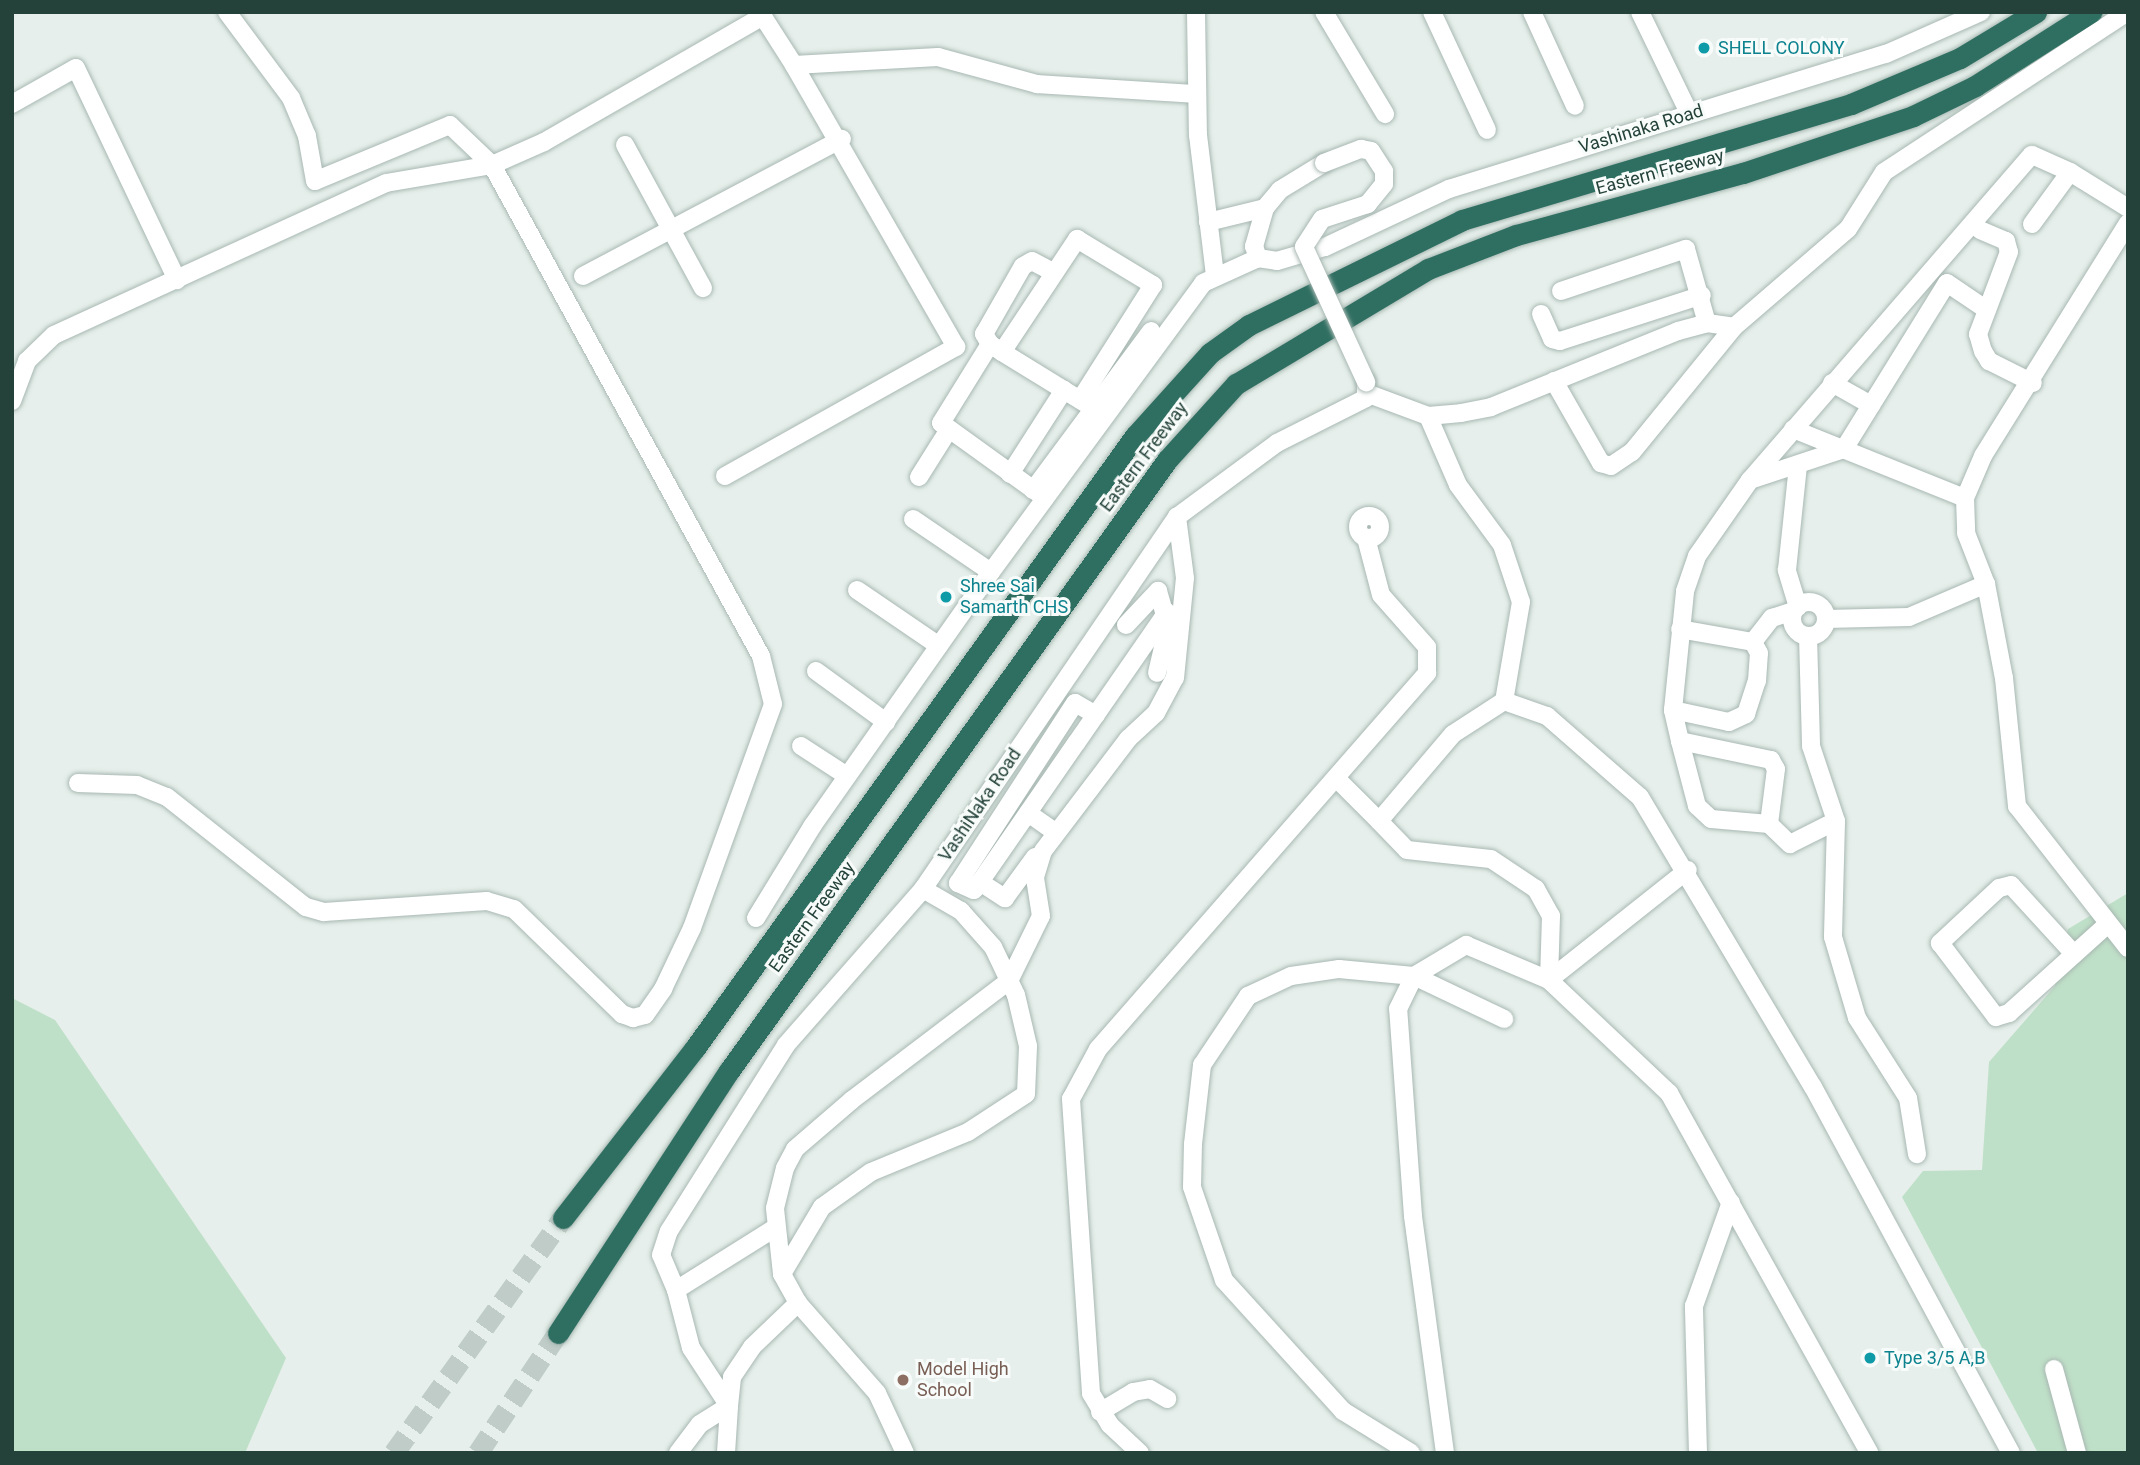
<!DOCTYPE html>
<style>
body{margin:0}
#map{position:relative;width:2140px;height:1465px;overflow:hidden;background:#e6efeb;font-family:Roboto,sans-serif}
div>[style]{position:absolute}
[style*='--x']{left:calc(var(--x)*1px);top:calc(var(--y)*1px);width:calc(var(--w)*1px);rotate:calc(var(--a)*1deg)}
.green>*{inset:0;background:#bfe0c8}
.motorway-tunnel>*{height:21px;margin-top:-10.5px;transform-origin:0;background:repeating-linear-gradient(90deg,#bfccc8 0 21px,transparent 0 31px)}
.roads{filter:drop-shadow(0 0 2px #a8b8b2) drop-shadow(0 0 2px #a8b8b2)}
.minor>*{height:18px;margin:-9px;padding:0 9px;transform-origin:9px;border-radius:9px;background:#fff}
.minor>.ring{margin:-9px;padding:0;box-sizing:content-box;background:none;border:18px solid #fff;border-radius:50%}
.motorway>*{height:21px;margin:-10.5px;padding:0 10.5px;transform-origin:10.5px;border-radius:10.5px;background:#2f6f62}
.bridges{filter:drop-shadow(0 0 2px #a8b8b2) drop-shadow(0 0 2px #a8b8b2)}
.minor-bridge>*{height:18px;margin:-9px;padding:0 9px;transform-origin:9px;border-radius:9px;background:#fff}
.dots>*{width:19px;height:19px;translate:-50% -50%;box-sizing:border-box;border:4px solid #f7fbf9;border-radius:50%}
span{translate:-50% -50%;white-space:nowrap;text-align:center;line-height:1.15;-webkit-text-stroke:6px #f7fbf9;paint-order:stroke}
.culture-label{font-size:18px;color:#0d838f}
.left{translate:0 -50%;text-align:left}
.street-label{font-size:18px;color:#24423a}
.education-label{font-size:18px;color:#785e54}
.frame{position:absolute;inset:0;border:14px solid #24423a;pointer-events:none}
</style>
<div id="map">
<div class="green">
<div style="clip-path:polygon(2128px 893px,2128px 1453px,2038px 1453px,1902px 1197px,1923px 1171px,1982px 1170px,1989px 1062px,2055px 986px,2068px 929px)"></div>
<div style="clip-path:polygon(12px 998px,55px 1020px,286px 1358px,245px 1453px,12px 1453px)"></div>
</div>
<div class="motorway-tunnel">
<div style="--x:394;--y:1453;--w:289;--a:-54.3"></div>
<div style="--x:478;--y:1453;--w:144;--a:-56.3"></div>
</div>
<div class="roads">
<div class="minor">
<div style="--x:760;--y:12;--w:63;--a:57.3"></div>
<div style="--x:794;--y:65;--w:144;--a:-3.2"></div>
<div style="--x:938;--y:57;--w:103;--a:15.3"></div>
<div style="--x:1037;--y:84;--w:160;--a:3.6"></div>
<div style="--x:1196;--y:12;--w:123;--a:89.1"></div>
<div style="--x:1198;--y:135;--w:141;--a:83.1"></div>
<div style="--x:1324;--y:12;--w:119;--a:59.1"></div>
<div style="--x:1432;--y:12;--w:130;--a:65"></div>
<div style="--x:1532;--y:12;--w:103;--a:65.4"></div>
<div style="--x:1640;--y:12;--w:112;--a:64.1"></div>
<div style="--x:12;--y:104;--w:73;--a:-29.4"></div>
<div style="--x:76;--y:68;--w:235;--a:64.5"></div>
<div style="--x:625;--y:145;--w:163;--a:61.4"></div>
<div style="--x:1324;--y:163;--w:52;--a:148.5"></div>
<div style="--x:1280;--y:190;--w:23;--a:130"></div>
<div style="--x:1265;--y:208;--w:40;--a:106"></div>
<div style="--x:1254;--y:246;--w:13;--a:72"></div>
<div style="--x:1258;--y:258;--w:19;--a:9"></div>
<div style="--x:1277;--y:261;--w:50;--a:-16.3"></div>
<div style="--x:1325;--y:247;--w:137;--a:-25.1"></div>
<div style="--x:1449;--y:189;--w:457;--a:-17.2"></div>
<div style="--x:1886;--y:54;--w:104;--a:-23.9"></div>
<div style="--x:1208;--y:222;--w:59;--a:-13.8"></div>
<div style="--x:2128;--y:223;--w:274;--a:121.9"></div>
<div style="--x:1983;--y:456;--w:46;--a:113.2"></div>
<div style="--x:1965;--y:498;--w:35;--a:88"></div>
<div style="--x:1966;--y:533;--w:55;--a:68.6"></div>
<div style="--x:1986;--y:584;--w:96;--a:79.2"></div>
<div style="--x:2004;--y:678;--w:129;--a:84.2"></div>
<div style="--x:2017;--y:806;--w:180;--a:52"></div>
<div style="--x:2032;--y:224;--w:64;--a:-53.8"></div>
<div style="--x:2070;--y:172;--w:68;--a:31.8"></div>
<div style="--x:1980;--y:230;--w:28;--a:23"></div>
<div style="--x:2006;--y:241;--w:11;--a:75"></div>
<div style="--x:2009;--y:252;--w:88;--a:110.7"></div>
<div style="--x:1978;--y:334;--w:18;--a:74"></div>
<div style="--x:1983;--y:351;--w:12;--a:59"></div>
<div style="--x:1989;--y:361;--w:49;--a:26.6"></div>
<div style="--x:583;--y:276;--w:293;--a:-27.9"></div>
<div style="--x:1561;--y:291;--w:132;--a:-18.6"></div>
<div style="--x:1686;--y:249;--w:77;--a:74.2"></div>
<div style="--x:1541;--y:314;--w:27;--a:66"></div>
<div style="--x:1552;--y:339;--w:8;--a:14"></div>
<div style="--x:1560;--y:341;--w:149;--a:-17.9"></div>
<div style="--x:990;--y:344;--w:12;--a:-121"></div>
<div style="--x:984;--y:334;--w:78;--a:-60.2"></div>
<div style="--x:1023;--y:266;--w:10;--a:-29"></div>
<div style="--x:1032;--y:261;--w:24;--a:28"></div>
<div style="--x:1002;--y:352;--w:101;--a:31.6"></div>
<div style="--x:1554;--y:381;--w:95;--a:60.2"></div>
<div style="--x:1601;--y:463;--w:10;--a:17"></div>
<div style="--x:1611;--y:466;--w:25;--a:-34"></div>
<div style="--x:1632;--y:452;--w:161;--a:-50.8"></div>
<div style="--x:1832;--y:383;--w:45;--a:29.4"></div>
<div style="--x:1369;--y:394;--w:63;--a:20.4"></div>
<div style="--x:1428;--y:416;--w:33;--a:-5"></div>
<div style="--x:1461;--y:413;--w:31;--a:-11"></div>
<div style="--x:1491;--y:407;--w:202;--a:-22.1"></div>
<div style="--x:1678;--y:331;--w:30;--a:-15"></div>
<div style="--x:1707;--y:323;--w:27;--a:8"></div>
<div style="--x:1734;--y:327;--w:150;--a:-40.7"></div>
<div style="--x:1848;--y:229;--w:67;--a:-57.7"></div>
<div style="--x:1884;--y:172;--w:292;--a:-33.3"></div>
<div style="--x:12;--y:401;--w:43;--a:-69.4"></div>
<div style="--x:27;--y:361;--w:37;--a:-44"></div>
<div style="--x:54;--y:335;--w:365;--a:-24.6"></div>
<div style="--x:386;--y:183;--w:108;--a:-9.6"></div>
<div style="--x:492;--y:165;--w:57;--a:-23.9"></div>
<div style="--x:544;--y:142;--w:253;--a:-29.9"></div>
<div style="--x:1428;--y:416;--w:75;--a:66.5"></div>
<div style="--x:1458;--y:485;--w:74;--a:53.7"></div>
<div style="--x:1502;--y:545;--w:60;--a:71.6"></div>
<div style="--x:1521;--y:602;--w:100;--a:99.7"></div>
<div style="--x:1793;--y:429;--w:185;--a:21.9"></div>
<div style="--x:1010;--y:474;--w:100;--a:-57.3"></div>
<div style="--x:725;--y:476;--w:265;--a:-29.2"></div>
<div style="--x:956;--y:347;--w:325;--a:-119.9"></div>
<div style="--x:919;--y:477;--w:54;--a:-57.8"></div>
<div style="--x:1750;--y:480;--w:99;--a:-18.3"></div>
<div style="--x:1844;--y:449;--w:195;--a:-58.2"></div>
<div style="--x:1947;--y:283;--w:48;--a:34"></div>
<div style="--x:1033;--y:490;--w:198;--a:-53.4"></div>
<div style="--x:1045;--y:498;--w:128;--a:-144.2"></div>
<div style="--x:941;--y:423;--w:93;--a:-58.2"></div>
<div style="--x:990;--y:344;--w:14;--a:34"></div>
<div style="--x:1002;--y:352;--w:136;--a:-56.4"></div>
<div style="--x:1077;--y:239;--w:89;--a:31.2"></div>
<div style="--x:1153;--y:285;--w:136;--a:122.4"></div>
<div class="ring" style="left:1358px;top:516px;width:4px;height:4px"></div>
<div style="--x:913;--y:519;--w:94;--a:34.2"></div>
<div style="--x:857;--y:590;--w:99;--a:34.3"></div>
<div class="ring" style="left:1792px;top:602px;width:16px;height:16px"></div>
<div style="--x:1798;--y:607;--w:39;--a:-107"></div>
<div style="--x:1787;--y:570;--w:106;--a:-84"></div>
<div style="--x:1826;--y:619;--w:83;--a:-1.4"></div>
<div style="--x:1909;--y:617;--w:84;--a:-23.2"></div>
<div style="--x:1126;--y:625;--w:47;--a:-46.7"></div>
<div style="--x:1158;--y:591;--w:36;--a:74"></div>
<div style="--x:1168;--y:626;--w:48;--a:103.2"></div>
<div style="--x:1808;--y:636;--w:110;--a:88.4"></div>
<div style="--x:1811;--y:746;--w:79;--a:71.6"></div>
<div style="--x:1836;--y:821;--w:116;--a:91.5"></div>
<div style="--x:1833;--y:937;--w:84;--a:73.5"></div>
<div style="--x:1857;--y:1018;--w:95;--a:57.5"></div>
<div style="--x:1908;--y:1098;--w:57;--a:80.9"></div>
<div style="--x:1753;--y:642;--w:31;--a:-52"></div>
<div style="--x:1772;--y:618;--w:23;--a:-18"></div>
<div style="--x:816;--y:671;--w:87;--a:36.1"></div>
<div style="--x:1673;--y:710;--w:57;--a:12.1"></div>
<div style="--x:1729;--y:722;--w:19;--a:-25"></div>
<div style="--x:1746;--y:714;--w:35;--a:-72"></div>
<div style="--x:1757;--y:681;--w:28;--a:-86"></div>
<div style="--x:1759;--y:653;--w:13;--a:-119"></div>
<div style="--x:1753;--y:642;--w:74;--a:-169.9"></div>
<div style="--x:1096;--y:715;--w:24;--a:-150"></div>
<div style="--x:1075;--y:703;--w:215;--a:123"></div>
<div style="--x:958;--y:883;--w:17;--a:24"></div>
<div style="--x:974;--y:890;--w:10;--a:-53"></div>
<div style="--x:980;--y:882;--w:170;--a:-55.3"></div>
<div style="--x:1077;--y:742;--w:158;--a:-55.3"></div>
<div style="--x:1680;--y:741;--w:93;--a:11.8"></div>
<div style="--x:1771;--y:760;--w:10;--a:61"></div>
<div style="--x:1776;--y:769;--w:55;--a:97.3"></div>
<div style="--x:1769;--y:824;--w:58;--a:-175.1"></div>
<div style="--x:1711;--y:819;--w:19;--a:-137"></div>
<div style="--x:1697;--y:806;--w:67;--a:-104.7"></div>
<div style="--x:1680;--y:741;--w:32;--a:-103"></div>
<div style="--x:1673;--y:710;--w:120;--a:-84.2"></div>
<div style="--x:1685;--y:591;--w:37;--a:-71"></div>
<div style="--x:1697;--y:556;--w:93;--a:-55.1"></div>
<div style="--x:1750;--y:480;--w:430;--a:-49.1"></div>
<div style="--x:2032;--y:155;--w:42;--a:24.1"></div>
<div style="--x:801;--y:746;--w:55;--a:33.1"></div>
<div style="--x:1337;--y:779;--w:59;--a:45"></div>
<div style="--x:1379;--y:821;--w:114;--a:-49.6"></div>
<div style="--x:1453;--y:734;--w:61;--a:-32.9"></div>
<div style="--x:1504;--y:701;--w:46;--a:19.2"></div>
<div style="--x:1547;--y:716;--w:123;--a:41.1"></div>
<div style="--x:1640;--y:797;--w:338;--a:59.2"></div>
<div style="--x:1813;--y:1087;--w:416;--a:61.6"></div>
<div style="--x:78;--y:783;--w:59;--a:1.9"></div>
<div style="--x:137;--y:785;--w:32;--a:22"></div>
<div style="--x:167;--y:797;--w:177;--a:38.4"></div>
<div style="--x:306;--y:907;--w:19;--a:16"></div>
<div style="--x:324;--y:912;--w:163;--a:-3.9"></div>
<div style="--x:487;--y:901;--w:28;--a:17"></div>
<div style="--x:514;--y:909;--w:151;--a:44.2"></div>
<div style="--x:622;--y:1014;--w:12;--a:20"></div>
<div style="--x:633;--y:1018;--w:12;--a:-14"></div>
<div style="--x:645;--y:1015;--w:32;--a:-55"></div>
<div style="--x:663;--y:989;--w:68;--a:-64.6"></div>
<div style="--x:692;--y:928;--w:238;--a:-70.1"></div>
<div style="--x:773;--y:704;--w:49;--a:-104"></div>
<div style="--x:761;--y:656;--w:560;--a:-118.72"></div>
<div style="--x:492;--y:165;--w:58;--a:-136.4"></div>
<div style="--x:450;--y:125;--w:146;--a:157.5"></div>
<div style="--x:315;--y:181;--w:46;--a:-100.1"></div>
<div style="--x:307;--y:136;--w:41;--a:-112.8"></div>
<div style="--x:291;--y:98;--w:107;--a:-126.7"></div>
<div style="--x:1028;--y:813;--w:32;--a:35"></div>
<div style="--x:1379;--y:821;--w:40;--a:46"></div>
<div style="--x:1407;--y:850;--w:84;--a:6.1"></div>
<div style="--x:1491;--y:859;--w:54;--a:33.7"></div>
<div style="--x:1536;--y:889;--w:31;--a:61"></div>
<div style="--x:1551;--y:916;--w:64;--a:91.8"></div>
<div style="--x:1769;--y:824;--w:29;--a:44"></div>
<div style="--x:1790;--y:844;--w:51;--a:-26.6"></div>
<div style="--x:980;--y:882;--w:30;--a:33"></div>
<div style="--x:1005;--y:898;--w:51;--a:-53.8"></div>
<div style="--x:756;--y:918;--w:109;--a:-58.5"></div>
<div style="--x:813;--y:825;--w:309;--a:-54.9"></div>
<div style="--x:991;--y:572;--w:358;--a:-53.7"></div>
<div style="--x:1203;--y:283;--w:60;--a:-24.4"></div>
<div style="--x:2074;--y:954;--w:93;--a:-132.4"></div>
<div style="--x:2011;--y:885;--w:12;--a:166"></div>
<div style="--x:1999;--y:888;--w:81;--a:137"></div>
<div style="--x:1940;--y:943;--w:93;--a:52.9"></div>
<div style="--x:1996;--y:1017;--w:14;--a:-17"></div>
<div style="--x:2009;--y:1013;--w:133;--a:-42"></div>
<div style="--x:1549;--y:980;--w:177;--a:-38.4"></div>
<div style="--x:782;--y:1274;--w:78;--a:-59.2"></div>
<div style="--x:822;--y:1207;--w:60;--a:-35.5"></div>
<div style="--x:871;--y:1172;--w:105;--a:-22.4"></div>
<div style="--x:968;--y:1132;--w:69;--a:-33.2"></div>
<div style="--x:1026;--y:1094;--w:48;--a:-87.6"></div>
<div style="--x:1028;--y:1046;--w:52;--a:-103.2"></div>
<div style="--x:1016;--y:995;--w:53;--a:-115.6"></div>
<div style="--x:993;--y:947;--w:48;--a:-131.6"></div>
<div style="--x:961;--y:911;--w:44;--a:-149.9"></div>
<div style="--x:676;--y:1290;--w:38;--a:-113"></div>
<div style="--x:661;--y:1255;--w:25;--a:-72"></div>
<div style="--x:669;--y:1231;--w:220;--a:-57.8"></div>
<div style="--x:786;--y:1045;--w:208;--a:-48.7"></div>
<div style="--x:923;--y:889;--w:450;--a:-55.7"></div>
<div style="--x:1177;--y:517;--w:124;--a:-36.5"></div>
<div style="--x:1277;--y:443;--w:100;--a:-26.8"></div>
<div style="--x:1366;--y:398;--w:16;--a:-90"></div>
<div style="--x:2054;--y:1369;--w:87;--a:74.7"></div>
<div style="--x:1100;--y:1412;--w:39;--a:-31"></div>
<div style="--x:1133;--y:1392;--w:17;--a:-10"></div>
<div style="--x:1150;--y:1389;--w:20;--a:30"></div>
<div style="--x:678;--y:1453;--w:36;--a:-53"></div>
<div style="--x:700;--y:1424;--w:34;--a:-32"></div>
<div style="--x:729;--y:1406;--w:29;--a:-84"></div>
<div style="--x:732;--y:1377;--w:36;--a:-56"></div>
<div style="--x:752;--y:1347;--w:64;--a:-43.7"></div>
<div style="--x:726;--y:1453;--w:47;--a:-86.3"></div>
<div style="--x:729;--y:1406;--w:69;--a:-123.2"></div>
<div style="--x:691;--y:1348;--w:60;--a:-104.5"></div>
<div style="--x:676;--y:1290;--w:117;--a:-32.1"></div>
<div style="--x:905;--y:1453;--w:66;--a:-115"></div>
<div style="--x:877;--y:1393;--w:120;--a:-131.3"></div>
<div style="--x:798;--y:1303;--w:33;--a:-119"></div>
<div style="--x:782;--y:1274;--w:66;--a:-96.1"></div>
<div style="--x:775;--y:1208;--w:41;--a:-76"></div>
<div style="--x:785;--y:1168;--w:21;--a:-62"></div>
<div style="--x:795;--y:1149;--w:75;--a:-40.7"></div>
<div style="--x:852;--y:1100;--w:197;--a:-37.2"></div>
<div style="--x:1009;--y:981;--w:72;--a:-63.8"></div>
<div style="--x:1041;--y:916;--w:39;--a:-99"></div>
<div style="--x:1035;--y:877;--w:27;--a:-73"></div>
<div style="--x:1043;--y:851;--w:141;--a:-52.8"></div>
<div style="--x:1128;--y:739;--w:38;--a:-43"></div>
<div style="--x:1156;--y:713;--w:40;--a:-62"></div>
<div style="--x:1175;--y:678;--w:100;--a:-84.3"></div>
<div style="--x:1185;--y:578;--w:62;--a:-97.5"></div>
<div style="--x:1140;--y:1453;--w:41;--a:-137"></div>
<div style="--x:1110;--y:1425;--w:37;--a:-121"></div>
<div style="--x:1091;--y:1393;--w:295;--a:-93.9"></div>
<div style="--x:1071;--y:1099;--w:57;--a:-61.6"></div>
<div style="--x:1098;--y:1049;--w:500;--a:-48.8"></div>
<div style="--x:1427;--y:673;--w:26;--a:-90"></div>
<div style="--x:1427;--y:647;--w:69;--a:-131.5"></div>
<div style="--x:1381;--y:595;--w:59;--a:-104.7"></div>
<div style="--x:1411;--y:1453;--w:80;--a:-148.3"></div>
<div style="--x:1343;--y:1411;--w:177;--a:-132.3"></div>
<div style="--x:1224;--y:1280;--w:98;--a:-109"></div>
<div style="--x:1192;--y:1187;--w:43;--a:-88.7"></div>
<div style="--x:1193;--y:1144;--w:80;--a:-83.5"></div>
<div style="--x:1202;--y:1065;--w:83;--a:-56.3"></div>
<div style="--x:1248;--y:996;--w:47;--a:-24.9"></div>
<div style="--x:1291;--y:976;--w:49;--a:-8.3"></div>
<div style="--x:1339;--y:969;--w:75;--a:5.3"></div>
<div style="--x:1414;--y:976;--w:61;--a:-30.8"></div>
<div style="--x:1466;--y:945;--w:90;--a:22.9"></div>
<div style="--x:1549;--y:980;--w:165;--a:43.3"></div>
<div style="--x:1669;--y:1093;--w:412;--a:60.9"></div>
<div style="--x:1445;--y:1453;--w:239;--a:-97.7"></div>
<div style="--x:1413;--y:1216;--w:208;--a:-94.1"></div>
<div style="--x:1398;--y:1009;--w:37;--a:-64"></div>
<div style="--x:1414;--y:976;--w:100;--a:25.5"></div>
<div style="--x:1698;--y:1453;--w:147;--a:-91.6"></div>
<div style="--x:1694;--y:1306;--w:110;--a:-70.4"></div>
</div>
<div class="motorway">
<div style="--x:563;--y:1218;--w:215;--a:-52.2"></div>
<div style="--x:695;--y:1048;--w:754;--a:-54.29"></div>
<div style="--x:1135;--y:436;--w:112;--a:-47.9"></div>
<div style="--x:1210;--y:353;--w:48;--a:-35.7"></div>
<div style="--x:1249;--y:325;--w:237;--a:-26.2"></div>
<div style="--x:1462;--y:220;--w:406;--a:-16.6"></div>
<div style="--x:1851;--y:104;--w:118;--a:-22.9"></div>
<div style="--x:1960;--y:58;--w:89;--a:-31.2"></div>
<div style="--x:558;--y:1333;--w:313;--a:-56.9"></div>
<div style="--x:729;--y:1071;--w:752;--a:-54.36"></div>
<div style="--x:1167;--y:460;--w:103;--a:-47.8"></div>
<div style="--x:1236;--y:384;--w:224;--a:-30.9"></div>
<div style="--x:1428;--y:269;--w:94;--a:-21.1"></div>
<div style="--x:1516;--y:235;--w:235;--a:-15.3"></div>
<div style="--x:1743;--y:173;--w:179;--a:-18.5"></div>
<div style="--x:1913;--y:116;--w:69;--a:-25.8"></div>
<div style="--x:1975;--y:86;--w:138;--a:-32.5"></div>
</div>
</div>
<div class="bridges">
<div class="minor-bridge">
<div style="--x:1324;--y:163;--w:40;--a:-21"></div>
<div style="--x:1361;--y:149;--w:10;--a:11"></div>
<div style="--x:1371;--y:151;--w:24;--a:57"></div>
<div style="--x:1384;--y:171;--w:13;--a:90"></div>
<div style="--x:1384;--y:184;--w:26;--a:129"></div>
<div style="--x:1368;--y:204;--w:48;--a:161.9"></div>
<div style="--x:1322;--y:219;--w:33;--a:123"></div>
<div style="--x:1304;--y:247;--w:149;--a:65.3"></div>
</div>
</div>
<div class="dots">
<div style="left:1704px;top:48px;background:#0f9aa8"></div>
<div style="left:946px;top:597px;background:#0f9aa8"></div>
<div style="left:1870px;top:1358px;background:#0f9aa8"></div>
<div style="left:903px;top:1380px;background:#8d6e63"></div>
</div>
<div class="culture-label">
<span class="left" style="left:1718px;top:48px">SHELL COLONY</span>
<span class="left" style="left:960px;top:597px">Shree Sai<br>Samarth CHS</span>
<span class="left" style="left:1884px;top:1358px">Type 3/5 A,B</span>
</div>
<div class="street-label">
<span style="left:1641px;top:129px;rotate:-17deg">Vashinaka Road</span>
<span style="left:1660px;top:172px;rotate:-15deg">Eastern Freeway</span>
<span style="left:1144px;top:457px;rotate:-53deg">Eastern Freeway</span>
<span style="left:980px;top:805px;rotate:-56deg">VashiNaka Road</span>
<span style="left:812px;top:917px;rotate:-54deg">Eastern Freeway</span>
</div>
<div class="education-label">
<span class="left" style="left:917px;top:1380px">Model High<br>School</span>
</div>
<div class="frame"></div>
</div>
